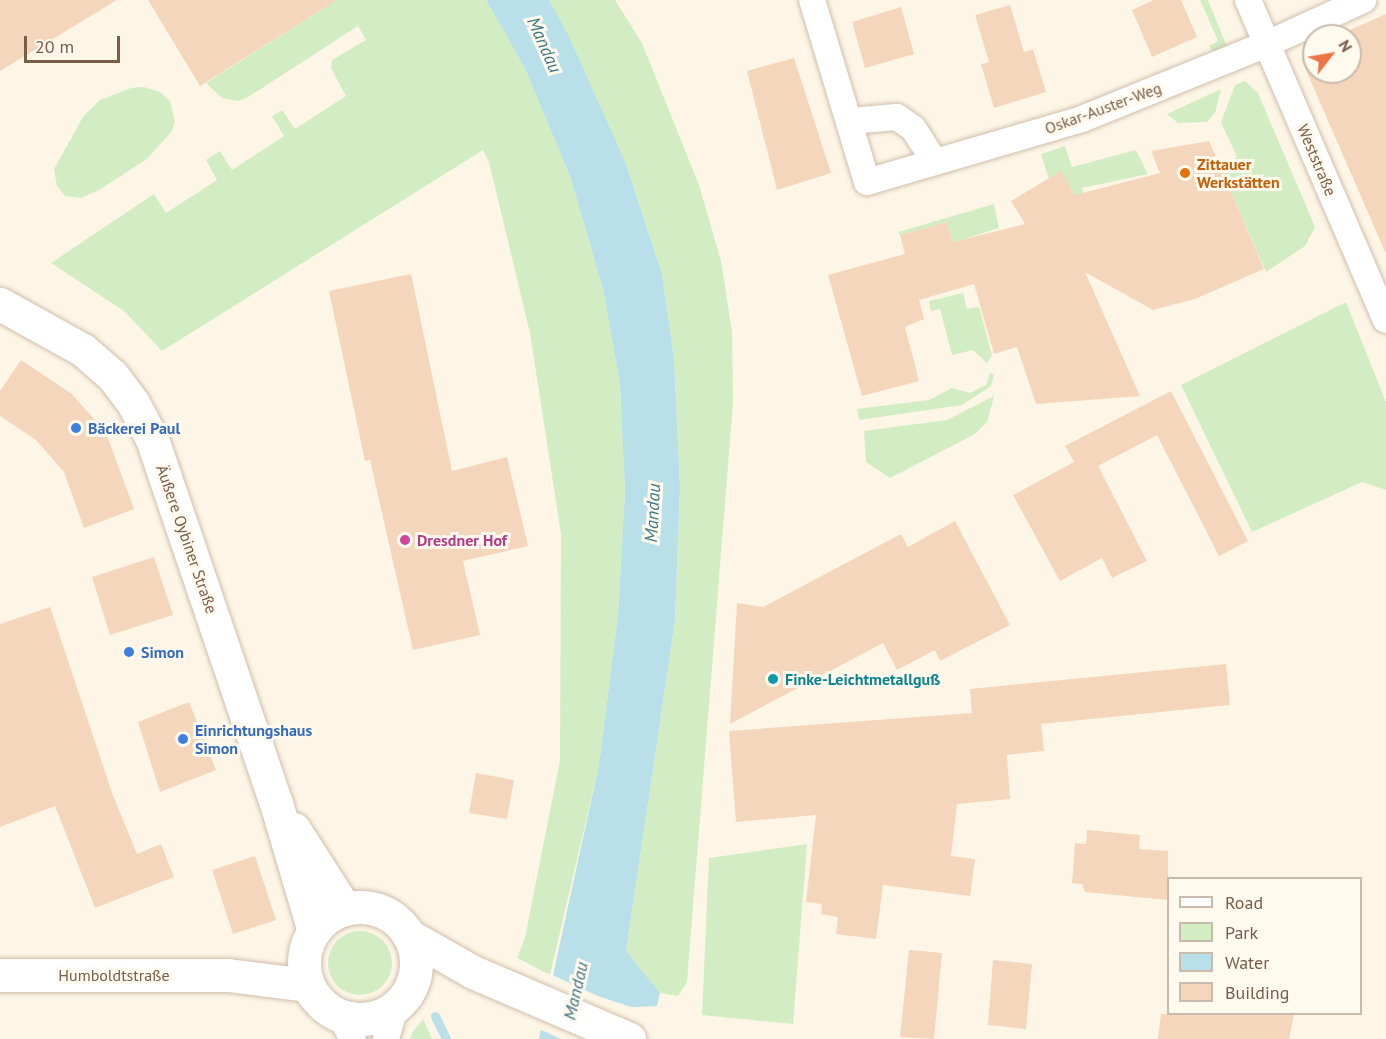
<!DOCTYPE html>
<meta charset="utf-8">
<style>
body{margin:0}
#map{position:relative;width:1386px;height:1039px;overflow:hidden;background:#fdf6e6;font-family:"PT Sans",sans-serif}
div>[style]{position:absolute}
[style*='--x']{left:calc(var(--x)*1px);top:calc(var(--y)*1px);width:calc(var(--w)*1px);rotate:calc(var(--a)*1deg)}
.green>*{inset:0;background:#d2ecc3}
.round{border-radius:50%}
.water>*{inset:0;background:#b9dfe9}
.pier>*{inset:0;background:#fdf6e6}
.stream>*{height:9px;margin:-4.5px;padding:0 4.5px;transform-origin:4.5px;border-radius:4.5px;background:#b9dfe9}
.building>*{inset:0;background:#f4d6bc}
.roads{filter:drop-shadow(0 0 2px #d0beab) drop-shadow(0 0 2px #d0beab)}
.street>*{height:26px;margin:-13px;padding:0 13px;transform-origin:13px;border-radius:13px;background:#fff}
.secondary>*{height:33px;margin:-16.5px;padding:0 16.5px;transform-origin:16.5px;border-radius:16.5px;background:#fff}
.secondary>.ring{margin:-16.5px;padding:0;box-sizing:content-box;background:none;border:33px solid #fff;border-radius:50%}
.dots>*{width:16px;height:16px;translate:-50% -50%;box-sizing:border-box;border:3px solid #fff9ee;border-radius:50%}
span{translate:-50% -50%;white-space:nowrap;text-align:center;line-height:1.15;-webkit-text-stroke:6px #fff9ee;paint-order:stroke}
.street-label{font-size:16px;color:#795d49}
.food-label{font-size:16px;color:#c56008;font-weight:700}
.left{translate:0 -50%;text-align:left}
.shop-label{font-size:16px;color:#366cbe;font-weight:700}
.hotel-label{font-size:16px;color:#b23c85;font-weight:700}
.culture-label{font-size:16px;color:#0d838f;font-weight:700}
.water-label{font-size:18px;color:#3f7686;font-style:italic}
.legend{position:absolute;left:1167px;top:877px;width:195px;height:138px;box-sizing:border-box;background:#fff9ee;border:2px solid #c9bbac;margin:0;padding:8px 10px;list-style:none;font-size:18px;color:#795d49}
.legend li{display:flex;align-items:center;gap:12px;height:30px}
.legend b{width:30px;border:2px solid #c9bbac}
.north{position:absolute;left:1302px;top:24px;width:60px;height:60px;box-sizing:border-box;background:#fff9ee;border:2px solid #c9bbac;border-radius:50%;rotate:59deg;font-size:16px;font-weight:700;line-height:24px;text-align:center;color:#795d49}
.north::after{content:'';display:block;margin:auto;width:21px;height:27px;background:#ed7445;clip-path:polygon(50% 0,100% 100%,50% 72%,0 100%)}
.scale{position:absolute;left:24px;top:36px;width:96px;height:27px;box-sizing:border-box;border:3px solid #795d49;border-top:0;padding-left:8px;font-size:18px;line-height:21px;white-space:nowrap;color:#795d49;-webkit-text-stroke:4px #fff9ee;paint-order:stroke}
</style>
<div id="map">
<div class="green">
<div style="clip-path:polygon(337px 0,486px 0,525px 67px,570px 176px,603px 289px,620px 383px,625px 492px,618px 615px,599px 765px,550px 975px,517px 958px,525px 938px,560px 760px,561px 534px,530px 333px,489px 162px,483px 150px,162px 351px,124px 311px,51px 263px,154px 194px,166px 213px,217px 180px,206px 160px,220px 151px,232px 170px,284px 136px,272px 116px,282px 110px,295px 129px,346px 96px,331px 68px,332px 60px,366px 40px,358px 26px,248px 97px,238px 101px,222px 98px,206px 83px)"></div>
<div style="clip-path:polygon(549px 0,615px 0,642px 43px,699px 185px,721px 261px,732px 332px,733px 402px,687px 982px,678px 996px,660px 993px,626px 951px,675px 621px,680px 487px,674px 358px,662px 274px,626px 164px)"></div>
<div style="clip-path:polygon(1200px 0,1208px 0,1228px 49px,1215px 54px,1209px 46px,1218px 41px)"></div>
<div style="clip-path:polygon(1245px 81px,1258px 93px,1315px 227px,1305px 246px,1266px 272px,1220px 167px,1237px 157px,1221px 122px,1235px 85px)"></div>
<div style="clip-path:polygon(144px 87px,160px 92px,170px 101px,175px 122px,172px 131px,147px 159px,99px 190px,81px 198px,65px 196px,57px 186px,54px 169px,83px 117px,100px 100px,131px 88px)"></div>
<div style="clip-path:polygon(1221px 89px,1215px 113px,1207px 122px,1178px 123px,1167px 114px)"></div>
<div style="clip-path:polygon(1065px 146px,1072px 167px,1136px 150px,1148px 174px,1082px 188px,1091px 220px,1061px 172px,1049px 179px,1041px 154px)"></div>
<div style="clip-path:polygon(994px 204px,999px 228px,964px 239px,965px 280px,947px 222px,900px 235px,898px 232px)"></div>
<div style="clip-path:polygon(963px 293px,967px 309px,979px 307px,992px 355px,987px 363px,973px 350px,952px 355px,940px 309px,931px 311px,929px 301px)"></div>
<div style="clip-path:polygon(1346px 302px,1386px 402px,1386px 490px,1362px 482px,1252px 532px,1181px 385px)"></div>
<div style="clip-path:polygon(990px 373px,994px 374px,991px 386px,962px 405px,859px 420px,857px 409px,929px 400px,952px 388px,970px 393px,986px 385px)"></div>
<div style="clip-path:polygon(994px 396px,987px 422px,975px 434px,890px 478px,866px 462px,864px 431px,947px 420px)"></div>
<div style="clip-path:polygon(807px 844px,793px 1024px,702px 1015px,709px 858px)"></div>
<div class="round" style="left:328px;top:931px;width:64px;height:64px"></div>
<div style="clip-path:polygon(423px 1019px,432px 1039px,410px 1039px,412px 1033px)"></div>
</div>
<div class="water">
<div style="clip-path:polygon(486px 0,549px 0,569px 37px,626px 164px,662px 274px,674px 358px,680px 487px,675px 621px,626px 951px,660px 993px,657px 1006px,614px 1008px,594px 1039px,539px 1039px,599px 765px,618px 615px,625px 492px,620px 383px,603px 289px,570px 176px,525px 68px)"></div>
</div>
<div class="pier">
<div style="clip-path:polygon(548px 973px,598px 996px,640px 1010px,615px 1011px,597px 1039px,561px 1039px,537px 1028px)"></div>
</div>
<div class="stream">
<div style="--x:435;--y:1016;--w:25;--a:64"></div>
</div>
<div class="building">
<div style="clip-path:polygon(0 0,117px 0,0 71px)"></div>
<div style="clip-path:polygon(148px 0,337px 0,200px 86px)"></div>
<div style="clip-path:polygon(1154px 0,1181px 0,1197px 37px,1152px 57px,1132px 10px)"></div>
<div style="clip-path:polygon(1010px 5px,1024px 52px,1033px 49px,1046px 92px,994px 108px,981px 64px,989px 62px,975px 15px)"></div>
<div style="clip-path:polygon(901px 7px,914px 54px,865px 68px,852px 22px)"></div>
<div style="clip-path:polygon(1386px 14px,1386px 254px,1302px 61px,1306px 50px,1314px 46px,1314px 72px,1350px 72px,1350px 36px,1336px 36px)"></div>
<div style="clip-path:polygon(794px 58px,831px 173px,777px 190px,747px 71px)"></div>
<div style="clip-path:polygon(1209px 141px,1264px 269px,1195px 299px,1153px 310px,1085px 272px,1140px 396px,1036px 404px,1017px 347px,994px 354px,974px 284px,919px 300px,924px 319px,905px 327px,919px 381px,862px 396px,828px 275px,905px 254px,900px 235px,947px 222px,953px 242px,1025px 224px,1011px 201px,1061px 171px,1075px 195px,1160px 173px,1151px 151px)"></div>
<div style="clip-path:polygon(411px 274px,452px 471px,507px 457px,528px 546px,463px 561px,480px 635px,413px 650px,370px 460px,365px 461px,329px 291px)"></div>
<div style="clip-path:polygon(21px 360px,72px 394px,106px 433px,134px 509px,84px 528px,64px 472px,36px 440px,0 416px,0 391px)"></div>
<div style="clip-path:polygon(1171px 391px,1248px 541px,1219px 556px,1157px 435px,1098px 466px,1147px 561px,1112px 578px,1102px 558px,1060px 581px,1013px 495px,1074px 462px,1065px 446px)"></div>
<div style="clip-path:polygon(955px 521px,1010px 625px,940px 661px,935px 650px,897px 670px,883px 643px,730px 724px,737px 603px,763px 607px,901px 534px,908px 547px)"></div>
<div style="clip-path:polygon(154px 557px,173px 615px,110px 635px,92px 577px)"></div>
<div style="clip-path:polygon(50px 607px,112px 793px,137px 854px,161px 844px,174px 877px,95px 908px,55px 806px,0 827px,0 624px)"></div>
<div style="clip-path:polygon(1226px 664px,1230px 705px,1041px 724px,1044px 751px,1007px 755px,1010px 799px,957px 804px,951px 856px,975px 859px,970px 896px,883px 885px,876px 939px,836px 934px,838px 917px,821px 914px,822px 904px,806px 902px,816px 815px,736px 822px,729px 731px,972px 713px,970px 689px)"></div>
<div style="clip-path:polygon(189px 702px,216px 770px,160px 792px,138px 722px)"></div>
<div style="clip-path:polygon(476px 773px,514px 780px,507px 819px,469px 813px)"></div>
<div style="clip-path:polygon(1087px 830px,1140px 835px,1139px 849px,1168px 851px,1168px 900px,1085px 892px,1082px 884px,1072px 883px,1075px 843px,1086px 844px)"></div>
<div style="clip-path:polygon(255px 856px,276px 920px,233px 934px,212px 870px)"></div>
<div style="clip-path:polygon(909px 950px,942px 953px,934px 1039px,900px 1037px)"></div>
<div style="clip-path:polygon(993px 960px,1032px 964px,1026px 1029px,988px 1025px)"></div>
<div style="clip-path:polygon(1161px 1014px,1294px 1014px,1289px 1039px,1158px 1039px)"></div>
</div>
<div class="roads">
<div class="street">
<div style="--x:812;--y:0;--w:190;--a:73.2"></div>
<div style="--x:867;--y:182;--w:224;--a:-16.3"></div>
<div style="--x:1082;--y:119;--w:200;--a:-22.1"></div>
<div style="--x:1267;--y:44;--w:106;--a:-24.6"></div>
<div style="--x:1248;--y:0;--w:348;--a:66.7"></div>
<div style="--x:849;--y:121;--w:48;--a:-4.8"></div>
<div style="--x:897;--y:117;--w:19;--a:35"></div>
<div style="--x:913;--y:128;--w:40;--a:57.1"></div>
<div style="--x:340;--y:1015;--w:27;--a:62"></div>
<div style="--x:386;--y:1039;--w:33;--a:-74"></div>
</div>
<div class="secondary">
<div style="--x:0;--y:304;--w:95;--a:29"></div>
<div style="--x:83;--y:350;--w:38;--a:41"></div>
<div style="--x:112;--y:375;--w:35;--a:53"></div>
<div style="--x:133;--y:403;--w:41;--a:62.2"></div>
<div style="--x:152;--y:439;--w:385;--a:71.2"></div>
<div style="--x:276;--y:803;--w:134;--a:73.5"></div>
<div style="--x:294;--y:829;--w:95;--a:57.5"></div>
<div class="ring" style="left:304px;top:907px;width:79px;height:79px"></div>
<div style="--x:408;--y:935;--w:75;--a:29.6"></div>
<div style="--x:473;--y:972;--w:170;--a:23.2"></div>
<div style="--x:0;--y:975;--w:228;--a:0"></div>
<div style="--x:228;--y:975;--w:81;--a:7.1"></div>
</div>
</div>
<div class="dots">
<div style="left:1185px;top:173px;background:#e8710a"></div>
<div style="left:76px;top:428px;background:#3f7fe0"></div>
<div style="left:405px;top:540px;background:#d1479c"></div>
<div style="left:129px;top:652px;background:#3f7fe0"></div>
<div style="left:773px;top:679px;background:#0f9aa8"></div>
<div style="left:183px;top:739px;background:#3f7fe0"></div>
</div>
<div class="street-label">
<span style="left:1103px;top:108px;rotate:-20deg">Oskar-Auster-Weg</span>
<span style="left:1317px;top:160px;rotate:67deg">Weststraße</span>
<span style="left:187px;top:539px;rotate:71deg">Äußere Oybiner Straße</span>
<span style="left:114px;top:975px">Humboldtstraße</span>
</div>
<div class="food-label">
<span class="left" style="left:1197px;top:173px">Zittauer<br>Werkstätten</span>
</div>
<div class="shop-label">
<span class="left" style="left:88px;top:428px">Bäckerei Paul</span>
<span class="left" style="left:141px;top:652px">Simon</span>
<span class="left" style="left:195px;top:739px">Einrichtungshaus<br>Simon</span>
</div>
<div class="hotel-label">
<span class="left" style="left:417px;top:540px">Dresdner Hof</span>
</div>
<div class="culture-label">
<span class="left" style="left:785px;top:679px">Finke-Leichtmetallguß</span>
</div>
<div class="water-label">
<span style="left:544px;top:45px;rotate:66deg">Mandau</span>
<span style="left:653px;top:513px;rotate:-87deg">Mandau</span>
<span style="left:576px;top:991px;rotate:-77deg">Mandau</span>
</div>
<ul class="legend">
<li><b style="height:8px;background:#fff"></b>Road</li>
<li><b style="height:16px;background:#d2ecc3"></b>Park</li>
<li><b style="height:16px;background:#b9dfe9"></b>Water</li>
<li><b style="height:16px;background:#f4d6bc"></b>Building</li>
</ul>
<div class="north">N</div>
<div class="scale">20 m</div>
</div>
